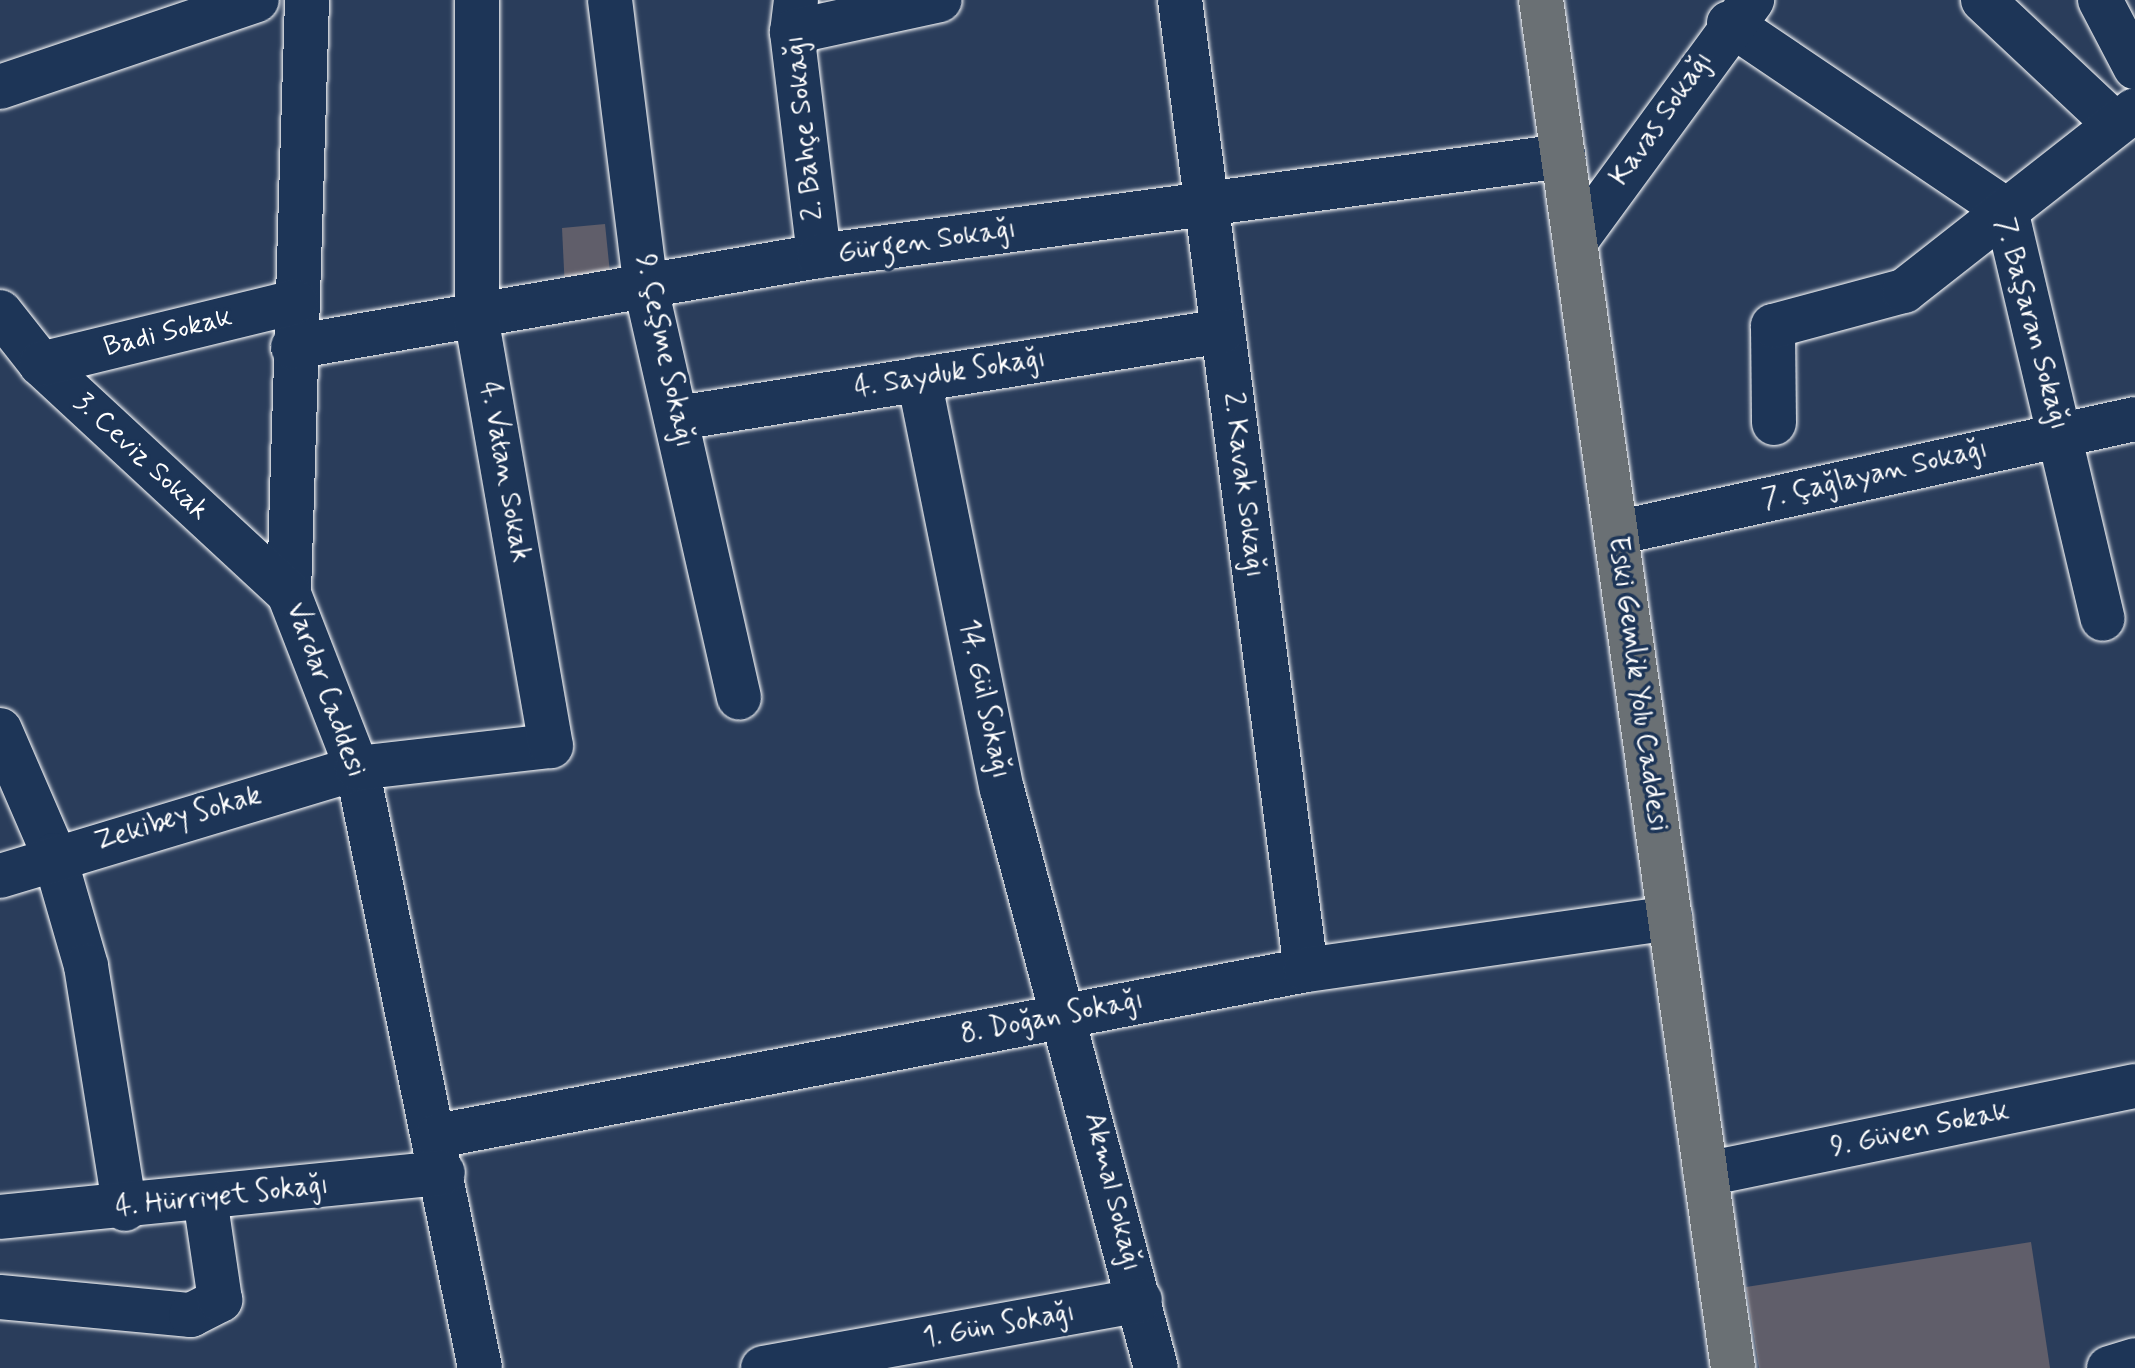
<!DOCTYPE html>
<meta charset="utf-8">
<style>
body{margin:0}
#map{position:relative;width:2135px;height:1368px;overflow:hidden;background:#2a3d5b;font-family:Mynerve,sans-serif}
div>[style]{position:absolute}
[style*='--x']{left:calc(var(--x)*1px);top:calc(var(--y)*1px);width:calc(var(--w)*1px);rotate:calc(var(--a)*1deg)}
.building>*{inset:0;background:#605e6a}
.roads{filter:drop-shadow(0 0 2px #fff) drop-shadow(0 0 2px #fff)}
.minor>*{height:44px;margin:-22px;padding:0 22px;transform-origin:22px;border-radius:22px;background:#1d3557}
.major>*{height:44px;margin:-22px;padding:0 22px;transform-origin:22px;border-radius:22px;background:#6a7074}
span{translate:-50% -50%;white-space:nowrap;text-align:center;line-height:1.15;-webkit-text-stroke:7px #1d3557;paint-order:stroke}
.street-label{font-size:28px;color:#fff}
</style>
<div id="map">
<div class="building">
<div style="clip-path:polygon(605px 224px,610px 273px,565px 290px,562px 228px)"></div>
<div style="clip-path:polygon(2031px 1242px,2050px 1368px,1759px 1368px,1746px 1287px)"></div>
</div>
<div class="roads">
<div class="minor">
<div style="--x:307;--y:0;--w:594;--a:91.74"></div>
<div style="--x:289;--y:594;--w:187;--a:68.7"></div>
<div style="--x:357;--y:768;--w:612;--a:78.41"></div>
<div style="--x:610;--y:0;--w:290;--a:82.9"></div>
<div style="--x:646;--y:288;--w:420;--a:77.2"></div>
<div style="--x:796;--y:0;--w:32;--a:97"></div>
<div style="--x:792;--y:32;--w:226;--a:83.1"></div>
<div style="--x:1180;--y:0;--w:978;--a:82.6"></div>
<div style="--x:1983;--y:0;--w:181;--a:43.2"></div>
<div style="--x:2100;--y:0;--w:76;--a:62.4"></div>
<div style="--x:1729;--y:23;--w:334;--a:34"></div>
<div style="--x:2006;--y:210;--w:420;--a:76.7"></div>
<div style="--x:792;--y:32;--w:151;--a:-12.2"></div>
<div style="--x:0;--y:87;--w:271;--a:-18.7"></div>
<div style="--x:1575;--y:242;--w:300;--a:-53.8"></div>
<div style="--x:0;--y:312;--w:66;--a:51.7"></div>
<div style="--x:41;--y:364;--w:338;--a:42.8"></div>
<div style="--x:293;--y:347;--w:534;--a:-9.82"></div>
<div style="--x:819;--y:256;--w:751;--a:-7.66"></div>
<div style="--x:41;--y:364;--w:262;--a:-13.7"></div>
<div style="--x:919;--y:379;--w:418;--a:78.6"></div>
<div style="--x:1002;--y:789;--w:599;--a:75.11"></div>
<div style="--x:678;--y:418;--w:552;--a:-9.07"></div>
<div style="--x:1774;--y:423;--w:97;--a:-90.6"></div>
<div style="--x:1773;--y:326;--w:136;--a:-15"></div>
<div style="--x:1904;--y:291;--w:293;--a:-38.1"></div>
<div style="--x:1616;--y:533;--w:531;--a:-12.39"></div>
<div style="--x:0;--y:730;--w:136;--a:66.6"></div>
<div style="--x:54;--y:855;--w:116;--a:73.9"></div>
<div style="--x:86;--y:966;--w:246;--a:80.9"></div>
<div style="--x:0;--y:876;--w:373;--a:-16.8"></div>
<div style="--x:357;--y:768;--w:195;--a:-6.5"></div>
<div style="--x:551;--y:746;--w:432;--a:-99.9"></div>
<div style="--x:477;--y:320;--w:320;--a:-90"></div>
<div style="--x:437;--y:1136;--w:885;--a:-10.81"></div>
<div style="--x:1306;--y:970;--w:368;--a:-8.1"></div>
<div style="--x:1706;--y:1174;--w:438;--a:-11.6"></div>
<div style="--x:0;--y:1217;--w:445;--a:-5.7"></div>
<div style="--x:0;--y:1297;--w:192;--a:5.4"></div>
<div style="--x:191;--y:1315;--w:33;--a:-27"></div>
<div style="--x:220;--y:1300;--w:102;--a:-98.4"></div>
<div style="--x:763;--y:1368;--w:383;--a:-10.2"></div>
<div style="--x:2109;--y:1368;--w:27;--a:-17"></div>
</div>
<div class="major">
<div style="--x:1541;--y:0;--w:1381;--a:82.01"></div>
</div>
</div>
<div class="street-label">
<span style="left:1662px;top:119px;rotate:-55deg">Kavas Sokağı</span>
<span style="left:805px;top:128px;rotate:-96deg">2. Bahçe Sokağı</span>
<span style="left:927px;top:242px;rotate:-8deg">Gürgen Sokağı</span>
<span style="left:2031px;top:324px;rotate:75deg">7. Başaran Sokağı</span>
<span style="left:168px;top:333px;rotate:-14deg">Badi Sokak</span>
<span style="left:664px;top:351px;rotate:78deg">9. Çeşme Sokağı</span>
<span style="left:950px;top:374px;rotate:-9deg">4. Sayduk Sokağı</span>
<span style="left:141px;top:457px;rotate:43deg">3. Ceviz Sokak</span>
<span style="left:504px;top:472px;rotate:80deg">4. Vatan Sokak</span>
<span style="left:1875px;top:475px;rotate:-13deg">7. Çağlayan Sokağı</span>
<span style="left:1243px;top:485px;rotate:83deg">2. Kavak Sokağı</span>
<span style="left:1637px;top:684px;rotate:82deg">Eski Gemlik Yolu Caddesi</span>
<span style="left:325px;top:690px;rotate:70deg">Vardar Caddesi</span>
<span style="left:984px;top:699px;rotate:78deg">14. Gül Sokağı</span>
<span style="left:178px;top:819px;rotate:-16deg">Zekibey Sokak</span>
<span style="left:1052px;top:1018px;rotate:-11deg">8. Doğan Sokağı</span>
<span style="left:1920px;top:1130px;rotate:-12deg">9. Güven Sokak</span>
<span style="left:1112px;top:1192px;rotate:76deg">Akmal Sokağı</span>
<span style="left:222px;top:1197px;rotate:-6deg">4. Hürriyet Sokağı</span>
<span style="left:999px;top:1326px;rotate:-10deg">1. Gün Sokağı</span>
</div>
</div>
